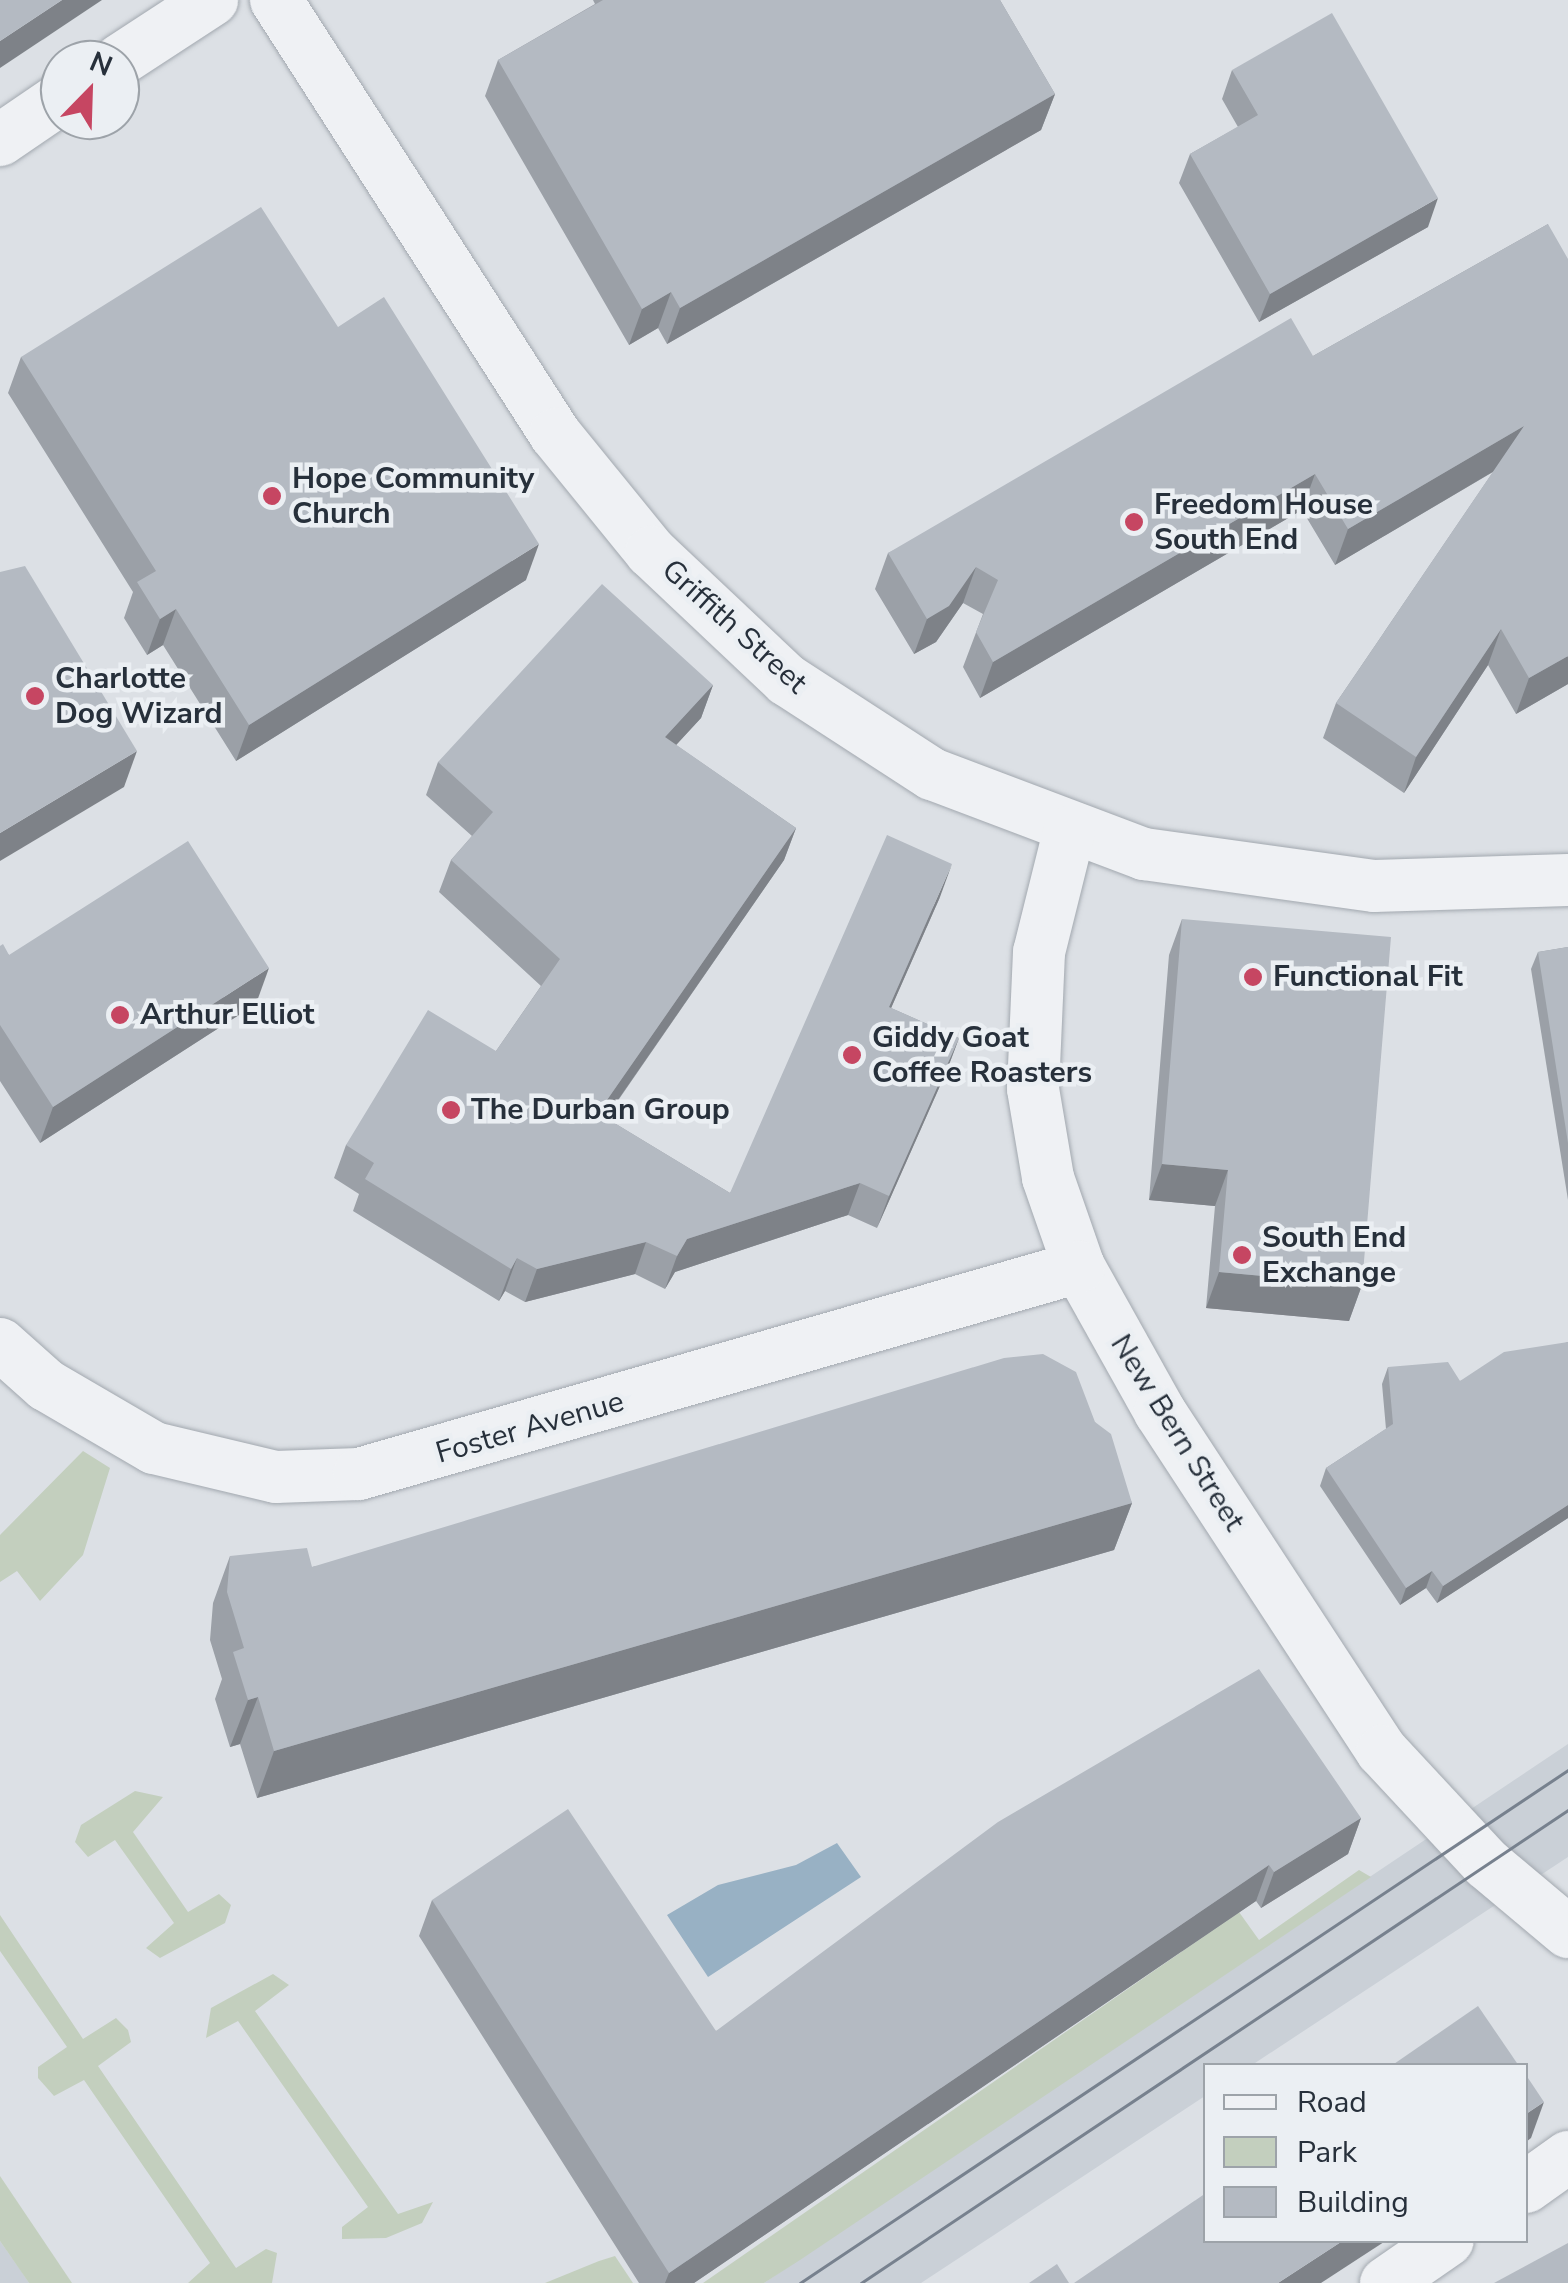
<!DOCTYPE html>
<style>
body{margin:0}
#map{position:relative;width:1568px;height:2283px;overflow:hidden;background:#dce0e5;font-family:"Nunito Sans",sans-serif}
div>[style]{position:absolute}
[style*='--x']{left:calc(var(--x)*1px);top:calc(var(--y)*1px);width:calc(var(--w)*1px);rotate:calc(var(--a)*1deg)}
.built>*{inset:0;background:#cad0d7}
.green>*{inset:0;background:#c3cfbe}
.water>*{inset:0;background:#98b1c4}
.roads{filter:drop-shadow(0 0 2px #a2a8af) drop-shadow(0 0 2px #a2a8af)}
.street>*{height:52px;margin:-26px;padding:0 26px;transform-origin:26px;border-radius:26px;background:#eff1f4}
.tram>*{height:2.5px;margin:-1.25px;padding:0 1.25px;transform-origin:1.25px;border-radius:1.25px;background:#77818e}
.wall>*{inset:0;background:#9ba0a7}
.shaded-wall>*{inset:0;background:#7e8288}
.building>*{inset:0;background:#b4bac2}
.dots>*{width:28px;height:28px;translate:-50% -50%;box-sizing:border-box;border:5px solid #ebeff3;border-radius:50%}
span{translate:-50% -50%;white-space:nowrap;text-align:center;line-height:1.15;-webkit-text-stroke:9px #ebeff3;paint-order:stroke}
.poi-label{font-size:30px;color:#27303b;font-weight:700}
.left{translate:0 -50%;text-align:left}
.street-label{font-size:30px;color:#27303b}
.legend{position:absolute;left:1203px;top:2063px;width:325px;height:180px;box-sizing:border-box;background:#ebeff3;border:2px solid #9da3a9;margin:0;padding:12px 18px;list-style:none;font-size:30px;color:#27303b}
.legend li{display:flex;align-items:center;gap:20px;height:50px}
.legend b{width:50px;border:2px solid #9da3a9}
.north{position:absolute;left:40px;top:40px;width:100px;height:100px;box-sizing:border-box;background:#ebeff3;border:2px solid #9da3a9;border-radius:50%;rotate:23deg;font-size:28px;font-weight:700;line-height:40px;text-align:center;color:#27303b}
.north::after{content:'';display:block;margin:auto;width:35px;height:45px;background:#c64662;clip-path:polygon(50% 0,100% 100%,50% 72%,0 100%)}
</style>
<div id="map">
<div class="built">
<div style="clip-path:polygon(1568px 1744px,1568px 1857px,1252px 2065px,1206px 2066px,1205px 2096px,921px 2283px,764px 2283px)"></div>
<div style="clip-path:polygon(0 2241px,21px 2271px,29px 2283px,0 2283px)"></div>
</div>
<div class="green">
<div style="clip-path:polygon(83px 1451px,110px 1468px,83px 1555px,40px 1601px,17px 1571px,0 1582px,0 1535px)"></div>
<div style="clip-path:polygon(135px 1791px,163px 1797px,133px 1832px,188px 1912px,219px 1894px,231px 1905px,225px 1923px,160px 1958px,146px 1948px,174px 1923px,115px 1840px,88px 1857px,75px 1842px,81px 1825px)"></div>
<div style="clip-path:polygon(1359px 1870px,1371px 1877px,800px 2260px,764px 2283px,703px 2283px,1239px 1912px,1259px 1940px)"></div>
<div style="clip-path:polygon(0 1915px,83px 2039px,116px 2018px,128px 2030px,131px 2042px,98px 2066px,236px 2268px,266px 2249px,277px 2253px,272px 2283px,188px 2283px,210px 2263px,84px 2080px,54px 2096px,38px 2078px,38px 2067px,67px 2047px,0 1951px)"></div>
<div style="clip-path:polygon(273px 1974px,289px 1985px,255px 2011px,398px 2214px,433px 2202px,422px 2223px,386px 2238px,342px 2239px,342px 2227px,368px 2207px,238px 2021px,206px 2038px,211px 2008px)"></div>
<div style="clip-path:polygon(0 2176px,72px 2283px,29px 2283px,0 2241px)"></div>
<div style="clip-path:polygon(615px 2256px,633px 2283px,545px 2283px,599px 2261px)"></div>
</div>
<div class="water">
<div style="clip-path:polygon(837px 1843px,861px 1877px,708px 1977px,667px 1915px,718px 1885px,796px 1865px)"></div>
</div>
<div class="roads">
<div class="street">
<div style="--x:276;--y:0;--w:516;--a:57.26"></div>
<div style="--x:555;--y:434;--w:152;--a:50.9"></div>
<div style="--x:651;--y:552;--w:187;--a:43.3"></div>
<div style="--x:787;--y:680;--w:173;--a:33"></div>
<div style="--x:932;--y:774;--w:227;--a:20.7"></div>
<div style="--x:1144;--y:854;--w:232;--a:7.9"></div>
<div style="--x:1374;--y:886;--w:194;--a:-1.8"></div>
<div style="--x:120;--y:60;--w:110;--a:-33.1"></div>
<div style="--x:0;--y:140;--w:73;--a:-34.3"></div>
<div style="--x:1069;--y:832;--w:124;--a:104"></div>
<div style="--x:1039;--y:952;--w:137;--a:92.5"></div>
<div style="--x:1033;--y:1089;--w:90;--a:80.4"></div>
<div style="--x:1048;--y:1178;--w:94;--a:70.8"></div>
<div style="--x:1079;--y:1267;--w:166;--a:60.8"></div>
<div style="--x:1160;--y:1412;--w:405;--a:56.8"></div>
<div style="--x:1382;--y:1751;--w:154;--a:47.1"></div>
<div style="--x:1487;--y:1864;--w:106;--a:40"></div>
<div style="--x:0;--y:1344;--w:62;--a:41.7"></div>
<div style="--x:46;--y:1385;--w:125;--a:30.3"></div>
<div style="--x:154;--y:1448;--w:125;--a:13.4"></div>
<div style="--x:276;--y:1477;--w:83;--a:-2.1"></div>
<div style="--x:359;--y:1474;--w:749;--a:-16.04"></div>
<div style="--x:1526;--y:2187;--w:52;--a:-35.5"></div>
<div style="--x:1386;--y:2283;--w:75;--a:-34.7"></div>
</div>
</div>
<div class="tram">
<div style="--x:800;--y:2283;--w:924;--a:-33.74"></div>
<div style="--x:861;--y:2283;--w:851;--a:-33.78"></div>
</div>
<div class="wall">
<div style="clip-path:polygon(593px 0,1000px 0,1055px 94px,1041px 130px,667px 344px,658px 328px,629px 345px,485px 96px,498px 60px,595px 4px)"></div>
<div style="clip-path:polygon(1232px 70px,1428px 227px,1259px 322px,1179px 183px,1190px 154px,1238px 127px,1222px 99px)"></div>
<div style="clip-path:polygon(1548px 224px,1568px 684px,1516px 714px,1488px 665px,1404px 793px,1323px 738px,1336px 703px,1493px 472px,1335px 565px,1302px 510px,980px 698px,963px 667px,983px 614px,963px 603px,936px 642px,914px 654px,875px 589px,888px 553px,1313px 356px)"></div>
<div style="clip-path:polygon(338px 327px,526px 580px,236px 761px,163px 645px,147px 655px,124px 618px,133px 592px,8px 393px,21px 357px)"></div>
<div style="clip-path:polygon(713px 685px,701px 718px,676px 745px,796px 828px,784px 860px,606px 1118px,730px 1193px,940px 897px,891px 1008px,959px 1038px,947px 1070px,877px 1228px,848px 1215px,675px 1272px,665px 1289px,635px 1274px,525px 1302px,505px 1291px,499px 1301px,353px 1211px,359px 1194px,334px 1178px,346px 1145px,496px 1051px,541px 986px,439px 892px,451px 860px,472px 836px,426px 795px,438px 762px)"></div>
<div style="clip-path:polygon(1182px 919px,1362px 1285px,1349px 1321px,1206px 1308px,1215px 1206px,1149px 1200px,1169px 955px)"></div>
<div style="clip-path:polygon(0 946px,9px 955px,256px 1004px,40px 1143px,0 1081px)"></div>
<div style="clip-path:polygon(1568px 947px,1568px 1200px,1531px 969px,1538px 952px)"></div>
<div style="clip-path:polygon(1568px 1342px,1568px 1518px,1437px 1603px,1426px 1588px,1400px 1605px,1320px 1486px,1326px 1468px,1386px 1429px,1382px 1384px,1388px 1367px,1460px 1381px)"></div>
<div style="clip-path:polygon(1095px 1422px,1132px 1503px,1114px 1550px,257px 1798px,240px 1744px,230px 1747px,215px 1699px,222px 1679px,210px 1640px,213px 1603px,230px 1556px,312px 1567px)"></div>
<div style="clip-path:polygon(1361px 1818px,1348px 1854px,1261px 1908px,1256px 1901px,694px 2283px,639px 2283px,419px 1936px,432px 1900px,716px 2031px)"></div>
</div>
<div class="shaded-wall">
<div style="clip-path:polygon(62px 0,102px 0,0 68px,0 41px)"></div>
<div style="clip-path:polygon(1055px 94px,1041px 130px,667px 344px,680px 308px)"></div>
<div style="clip-path:polygon(1438px 198px,1428px 227px,1259px 322px,1270px 294px)"></div>
<div style="clip-path:polygon(671px 292px,658px 328px,629px 345px,642px 309px)"></div>
<div style="clip-path:polygon(1524px 426px,1511px 461px,1335px 565px,1348px 529px)"></div>
<div style="clip-path:polygon(1315px 474px,1302px 510px,980px 698px,993px 662px)"></div>
<div style="clip-path:polygon(539px 544px,526px 580px,236px 761px,249px 725px)"></div>
<div style="clip-path:polygon(976px 567px,963px 603px,936px 642px,914px 654px,927px 619px)"></div>
<div style="clip-path:polygon(176px 609px,163px 645px,147px 655px,160px 619px)"></div>
<div style="clip-path:polygon(1501px 629px,1488px 665px,1404px 793px,1416px 757px)"></div>
<div style="clip-path:polygon(1568px 656px,1568px 684px,1516px 714px,1529px 678px)"></div>
<div style="clip-path:polygon(713px 685px,701px 718px,653px 770px,665px 737px)"></div>
<div style="clip-path:polygon(137px 751px,124px 787px,0 861px,0 833px)"></div>
<div style="clip-path:polygon(796px 828px,784px 860px,586px 1146px,598px 1113px)"></div>
<div style="clip-path:polygon(952px 864px,940px 897px,877px 1040px,889px 1007px)"></div>
<div style="clip-path:polygon(269px 968px,256px 1004px,40px 1143px,53px 1107px)"></div>
<div style="clip-path:polygon(959px 1038px,947px 1070px,877px 1228px,889px 1196px)"></div>
<div style="clip-path:polygon(1162px 1164px,1228px 1170px,1215px 1206px,1149px 1200px)"></div>
<div style="clip-path:polygon(860px 1183px,848px 1215px,675px 1272px,665px 1289px,677px 1256px,687px 1239px)"></div>
<div style="clip-path:polygon(646px 1242px,635px 1274px,525px 1302px,537px 1269px)"></div>
<div style="clip-path:polygon(517px 1258px,505px 1291px,499px 1301px,511px 1269px)"></div>
<div style="clip-path:polygon(1219px 1272px,1362px 1285px,1349px 1321px,1206px 1308px)"></div>
<div style="clip-path:polygon(1132px 1503px,1114px 1550px,257px 1798px,274px 1751px)"></div>
<div style="clip-path:polygon(1568px 1505px,1568px 1518px,1437px 1603px,1443px 1586px)"></div>
<div style="clip-path:polygon(1432px 1571px,1426px 1588px,1400px 1605px,1406px 1588px)"></div>
<div style="clip-path:polygon(258px 1697px,240px 1744px,230px 1747px,248px 1700px)"></div>
<div style="clip-path:polygon(1361px 1818px,1348px 1854px,1261px 1908px,1274px 1872px)"></div>
<div style="clip-path:polygon(1269px 1865px,1256px 1901px,694px 2283px,665px 2283px,669px 2273px)"></div>
<div style="clip-path:polygon(1544px 2102px,1531px 2138px,1526px 2142px,1526px 2114px)"></div>
<div style="clip-path:polygon(1344px 2240px,1387px 2240px,1321px 2283px,1278px 2283px)"></div>
</div>
<div class="building">
<div style="clip-path:polygon(0 0,62px 0,0 41px)"></div>
<div style="clip-path:polygon(603px 0,1000px 0,1055px 94px,680px 308px,671px 292px,642px 309px,498px 60px)"></div>
<div style="clip-path:polygon(1332px 13px,1438px 198px,1270px 294px,1190px 154px,1258px 115px,1232px 70px)"></div>
<div style="clip-path:polygon(261px 207px,338px 327px,384px 297px,539px 544px,249px 725px,176px 609px,160px 619px,137px 582px,156px 571px,21px 357px)"></div>
<div style="clip-path:polygon(1548px 224px,1568px 259px,1568px 656px,1529px 678px,1501px 629px,1416px 757px,1336px 703px,1524px 426px,1348px 529px,1315px 474px,993px 662px,976px 632px,998px 580px,976px 567px,949px 606px,927px 619px,888px 553px,1291px 318px,1313px 356px)"></div>
<div style="clip-path:polygon(25px 566px,137px 751px,0 833px,0 572px)"></div>
<div style="clip-path:polygon(602px 584px,713px 685px,665px 737px,796px 828px,598px 1113px,730px 1193px,887px 835px,952px 864px,889px 1007px,959px 1038px,889px 1196px,860px 1183px,687px 1239px,677px 1256px,646px 1242px,537px 1269px,517px 1258px,511px 1269px,365px 1179px,374px 1163px,346px 1145px,428px 1010px,496px 1051px,560px 959px,451px 860px,493px 812px,438px 762px)"></div>
<div style="clip-path:polygon(188px 841px,269px 968px,53px 1107px,0 1025px,0 946px,3px 944px,9px 955px)"></div>
<div style="clip-path:polygon(1182px 919px,1391px 937px,1362px 1285px,1219px 1272px,1228px 1170px,1162px 1164px)"></div>
<div style="clip-path:polygon(1568px 947px,1568px 1143px,1538px 952px)"></div>
<div style="clip-path:polygon(1568px 1342px,1568px 1505px,1443px 1586px,1432px 1571px,1406px 1588px,1326px 1468px,1393px 1424px,1388px 1367px,1448px 1362px,1460px 1381px,1504px 1352px)"></div>
<div style="clip-path:polygon(1043px 1354px,1076px 1372px,1095px 1422px,1111px 1434px,1132px 1503px,274px 1751px,258px 1697px,248px 1700px,233px 1652px,244px 1648px,227px 1592px,230px 1556px,307px 1548px,312px 1567px,1004px 1358px)"></div>
<div style="clip-path:polygon(1259px 1669px,1361px 1818px,1274px 1872px,1269px 1865px,669px 2273px,432px 1900px,568px 1809px,716px 2031px,998px 1822px)"></div>
<div style="clip-path:polygon(1478px 2006px,1519px 2066px,1391px 2066px)"></div>
<div style="clip-path:polygon(1526px 2075px,1544px 2102px,1526px 2114px)"></div>
<div style="clip-path:polygon(1206px 2193px,1206px 2240px,1344px 2240px,1278px 2283px,1074px 2283px)"></div>
<div style="clip-path:polygon(1568px 2243px,1568px 2283px,1494px 2283px)"></div>
<div style="clip-path:polygon(1057px 2264px,1069px 2283px,1029px 2283px)"></div>
</div>
<div class="dots">
<div style="left:272px;top:496px;background:#c64662"></div>
<div style="left:1134px;top:522px;background:#c64662"></div>
<div style="left:35px;top:696px;background:#c64662"></div>
<div style="left:1253px;top:977px;background:#c64662"></div>
<div style="left:120px;top:1015px;background:#c64662"></div>
<div style="left:852px;top:1055px;background:#c64662"></div>
<div style="left:451px;top:1110px;background:#c64662"></div>
<div style="left:1242px;top:1255px;background:#c64662"></div>
</div>
<div class="poi-label">
<span class="left" style="left:292px;top:496px">Hope Community<br>Church</span>
<span class="left" style="left:1154px;top:522px">Freedom House<br>South End</span>
<span class="left" style="left:55px;top:696px">Charlotte<br>Dog Wizard</span>
<span class="left" style="left:1273px;top:977px">Functional Fit</span>
<span class="left" style="left:140px;top:1015px">Arthur Elliot</span>
<span class="left" style="left:872px;top:1055px">Giddy Goat<br>Coffee Roasters</span>
<span class="left" style="left:471px;top:1110px">The Durban Group</span>
<span class="left" style="left:1262px;top:1255px">South End<br>Exchange</span>
</div>
<div class="street-label">
<span style="left:734px;top:627px;rotate:42deg">Griffith Street</span>
<span style="left:530px;top:1428px;rotate:-16deg">Foster Avenue</span>
<span style="left:1177px;top:1433px;rotate:58deg">New Bern Street</span>
</div>
<ul class="legend">
<li><b style="height:12px;background:#eff1f4"></b>Road</li>
<li><b style="height:28px;background:#c3cfbe"></b>Park</li>
<li><b style="height:28px;background:#b4bac2"></b>Building</li>
</ul>
<div class="north">N</div>
</div>
